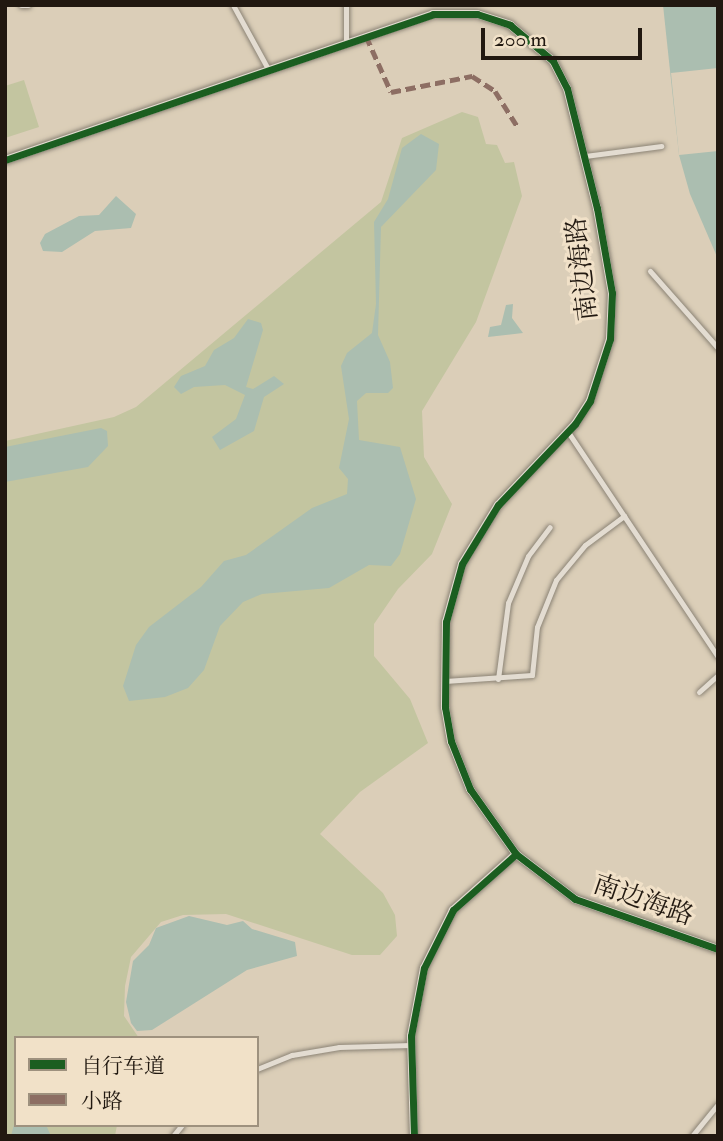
<!DOCTYPE html>
<meta charset="utf-8">
<style>
body{margin:0}
#map{position:relative;width:723px;height:1141px;overflow:hidden;background:#dbceb8;font-family:"IM FELL Double Pica","Noto Serif SC",serif}
div>[style]{position:absolute}
[style*='--x']{left:calc(var(--x)*1px);top:calc(var(--y)*1px);width:calc(var(--w)*1px);rotate:calc(var(--a)*1deg)}
.green>*{inset:0;background:#c3c5a0}
.water>*{inset:0;background:#abbeb0}
.pier>*{inset:0;background:#dbceb8}
.roads{filter:drop-shadow(0 0 2px #8b8375) drop-shadow(0 0 2px #8b8375)}
.street>*{height:5px;margin:-2.5px;padding:0 2.5px;transform-origin:2.5px;border-radius:2.5px;background:#e3dcd1}
.secondary>*{height:8px;margin:-4px;padding:0 4px;transform-origin:4px;border-radius:4px;background:#e3dcd1}
.quiet>*{height:5px;margin-top:-2.5px;transform-origin:0;background:repeating-linear-gradient(90deg,#8d6e63 0 10px,transparent 0 15px)}
.cycleway>*{height:7px;margin:-3.5px;padding:0 3.5px;transform-origin:3.5px;border-radius:3.5px;background:#1b5e20}
span{translate:-50% -50%;white-space:nowrap;text-align:center;line-height:1.15;-webkit-text-stroke:6px #f1e1c8;paint-order:stroke}
.street-label{font-size:26px;color:#211810}
.frame{position:absolute;inset:0;border:7px solid #211810;pointer-events:none}
.legend{position:absolute;left:14px;top:1036px;width:245px;height:91px;box-sizing:border-box;background:#f1e1c8;border:2px solid #9e917e;margin:0;padding:9px 12px;list-style:none;font-size:21px;color:#211810}
.legend li{display:flex;align-items:center;gap:14px;height:35px}
.legend b{width:35px;border:2px solid #9e917e}
.scale{position:absolute;left:481px;top:28px;width:161px;height:32px;box-sizing:border-box;border:4px solid #211810;border-top:0;padding-left:9px;font-size:21px;line-height:24px;white-space:nowrap;color:#211810;-webkit-text-stroke:5px #f1e1c8;paint-order:stroke}
</style>
<div id="map">
<div class="green">
<div style="clip-path:polygon(24px 80px,39px 127px,5px 138px,5px 86px)"></div>
<div style="clip-path:polygon(462px 112px,478px 117px,486px 144px,497px 145px,505px 163px,514px 162px,522px 196px,476px 322px,422px 411px,424px 457px,452px 504px,432px 554px,398px 589px,374px 624px,374px 656px,410px 699px,428px 743px,360px 792px,320px 834px,383px 893px,395px 915px,397px 936px,380px 955px,352px 955px,226px 914px,183px 915px,161px 922px,131px 957px,125px 986px,124px 1016px,139px 1038px,16px 1038px,16px 1125px,117px 1125px,115px 1136px,6px 1136px,5px 441px,114px 417px,136px 407px,381px 202px,402px 138px)"></div>
</div>
<div class="water">
<div style="clip-path:polygon(663px 5px,718px 5px,718px 259px,690px 194px,679px 155px)"></div>
<div style="clip-path:polygon(421px 134px,439px 144px,436px 170px,381px 227px,378px 335px,390px 362px,393px 388px,388px 393px,366px 393px,357px 401px,359px 440px,400px 447px,416px 499px,400px 554px,391px 566px,369px 565px,329px 588px,262px 594px,243px 602px,220px 626px,204px 670px,188px 688px,165px 697px,129px 701px,123px 686px,136px 645px,149px 627px,201px 587px,224px 561px,246px 555px,312px 508px,347px 494px,348px 479px,339px 468px,349px 419px,341px 366px,347px 353px,372px 333px,376px 304px,374px 222px,388px 199px,402px 148px)"></div>
<div style="clip-path:polygon(116px 196px,136px 214px,131px 228px,95px 231px,62px 252px,43px 251px,40px 243px,45px 234px,79px 216px,99px 215px)"></div>
<div style="clip-path:polygon(513px 304px,512px 318px,523px 333px,488px 337px,490px 327px,501px 325px,506px 305px)"></div>
<div style="clip-path:polygon(248px 319px,261px 323px,263px 330px,246px 387px,253px 389px,274px 376px,284px 384px,264px 397px,254px 431px,220px 450px,212px 437px,236px 419px,245px 395px,225px 385px,194px 387px,181px 394px,174px 387px,181px 376px,205px 366px,214px 350px,234px 338px)"></div>
<div style="clip-path:polygon(101px 428px,107px 431px,108px 446px,88px 467px,5px 482px,5px 447px)"></div>
<div style="clip-path:polygon(189px 916px,227px 925px,243px 921px,252px 929px,295px 942px,297px 956px,247px 970px,152px 1030px,137px 1031px,131px 1023px,126px 1002px,133px 961px,149px 945px,156px 928px)"></div>
<div style="clip-path:polygon(16px 1117px,16px 1125px,46px 1125px,51px 1136px,11px 1136px)"></div>
</div>
<div class="pier">
<div style="clip-path:polygon(718px 68px,718px 151px,679px 155px,671px 73px)"></div>
</div>
<div class="roads">
<div class="street">
<div style="--x:21;--y:5;--w:7;--a:0"></div>
<div style="--x:233;--y:5;--w:73;--a:61.3"></div>
<div style="--x:346;--y:5;--w:38;--a:90"></div>
<div style="--x:585;--y:156;--w:77;--a:-7.5"></div>
<div style="--x:650;--y:271;--w:103;--a:48.6"></div>
<div style="--x:568;--y:432;--w:270;--a:56.3"></div>
<div style="--x:498;--y:679;--w:77;--a:-82.5"></div>
<div style="--x:508;--y:603;--w:51;--a:-66.9"></div>
<div style="--x:528;--y:556;--w:36;--a:-53"></div>
<div style="--x:445;--y:681;--w:87;--a:-3.9"></div>
<div style="--x:532;--y:675;--w:48;--a:-84.1"></div>
<div style="--x:537;--y:627;--w:51;--a:-68"></div>
<div style="--x:556;--y:580;--w:45;--a:-50.4"></div>
<div style="--x:585;--y:545;--w:49;--a:-36.6"></div>
<div style="--x:699;--y:692;--w:25;--a:-42"></div>
<div style="--x:257;--y:1069;--w:38;--a:-22"></div>
<div style="--x:292;--y:1055;--w:48;--a:-9.7"></div>
<div style="--x:339;--y:1047;--w:72;--a:-1.6"></div>
<div style="--x:173;--y:1136;--w:14;--a:-51"></div>
<div style="--x:692;--y:1136;--w:41;--a:-50.9"></div>
</div>
<div class="secondary">
<div style="--x:5;--y:160;--w:452;--a:-18.8"></div>
<div style="--x:433;--y:14;--w:44;--a:0"></div>
<div style="--x:477;--y:14;--w:35;--a:18"></div>
<div style="--x:510;--y:25;--w:56;--a:39.9"></div>
<div style="--x:553;--y:61;--w:30;--a:63"></div>
<div style="--x:567;--y:88;--w:124;--a:76"></div>
<div style="--x:597;--y:208;--w:86;--a:80"></div>
<div style="--x:612;--y:293;--w:46;--a:92.5"></div>
<div style="--x:610;--y:339;--w:65;--a:107.9"></div>
<div style="--x:590;--y:401;--w:27;--a:123"></div>
<div style="--x:575;--y:424;--w:112;--a:133.5"></div>
<div style="--x:498;--y:505;--w:69;--a:121.4"></div>
<div style="--x:462;--y:564;--w:60;--a:105.4"></div>
<div style="--x:446;--y:622;--w:85;--a:90.7"></div>
<div style="--x:445;--y:707;--w:35;--a:80"></div>
<div style="--x:451;--y:741;--w:52;--a:68.4"></div>
<div style="--x:470;--y:789;--w:80;--a:54.7"></div>
<div style="--x:516;--y:854;--w:74;--a:37.3"></div>
<div style="--x:575;--y:899;--w:151;--a:19.3"></div>
<div style="--x:414;--y:1136;--w:100;--a:-91.7"></div>
<div style="--x:411;--y:1036;--w:69;--a:-79.2"></div>
<div style="--x:424;--y:968;--w:65;--a:-63.4"></div>
<div style="--x:453;--y:910;--w:84;--a:-41.6"></div>
</div>
</div>
<div class="quiet">
<div style="--x:366;--y:36;--w:61;--a:65.9"></div>
<div style="--x:391;--y:92;--w:83;--a:-11.2"></div>
<div style="--x:472;--y:76;--w:27;--a:33"></div>
<div style="--x:495;--y:91;--w:41;--a:57.8"></div>
</div>
<div class="cycleway">
<div style="--x:5;--y:160;--w:452;--a:-18.8"></div>
<div style="--x:433;--y:14;--w:44;--a:0"></div>
<div style="--x:477;--y:14;--w:35;--a:18"></div>
<div style="--x:510;--y:25;--w:56;--a:39.9"></div>
<div style="--x:553;--y:61;--w:30;--a:63"></div>
<div style="--x:567;--y:88;--w:124;--a:76"></div>
<div style="--x:597;--y:208;--w:86;--a:80"></div>
<div style="--x:612;--y:293;--w:46;--a:92.5"></div>
<div style="--x:610;--y:339;--w:65;--a:107.9"></div>
<div style="--x:590;--y:401;--w:27;--a:123"></div>
<div style="--x:575;--y:424;--w:112;--a:133.5"></div>
<div style="--x:498;--y:505;--w:69;--a:121.4"></div>
<div style="--x:462;--y:564;--w:60;--a:105.4"></div>
<div style="--x:446;--y:622;--w:85;--a:90.7"></div>
<div style="--x:445;--y:707;--w:35;--a:80"></div>
<div style="--x:451;--y:741;--w:52;--a:68.4"></div>
<div style="--x:470;--y:789;--w:80;--a:54.7"></div>
<div style="--x:516;--y:854;--w:74;--a:37.3"></div>
<div style="--x:575;--y:899;--w:151;--a:19.3"></div>
<div style="--x:414;--y:1136;--w:100;--a:-91.7"></div>
<div style="--x:411;--y:1036;--w:69;--a:-79.2"></div>
<div style="--x:424;--y:968;--w:65;--a:-63.4"></div>
<div style="--x:453;--y:910;--w:84;--a:-41.6"></div>
</div>
<div class="street-label">
<span style="left:583px;top:269px;rotate:-97deg">南边海路</span>
<span style="left:643px;top:901px;rotate:19deg">南边海路</span>
</div>
<div class="frame"></div>
<ul class="legend">
<li><b style="height:9px;background:#1b5e20"></b>自行车道</li>
<li><b style="height:9px;background:#8d6e63"></b>小路</li>
</ul>
<div class="scale">200 m</div>
</div>
